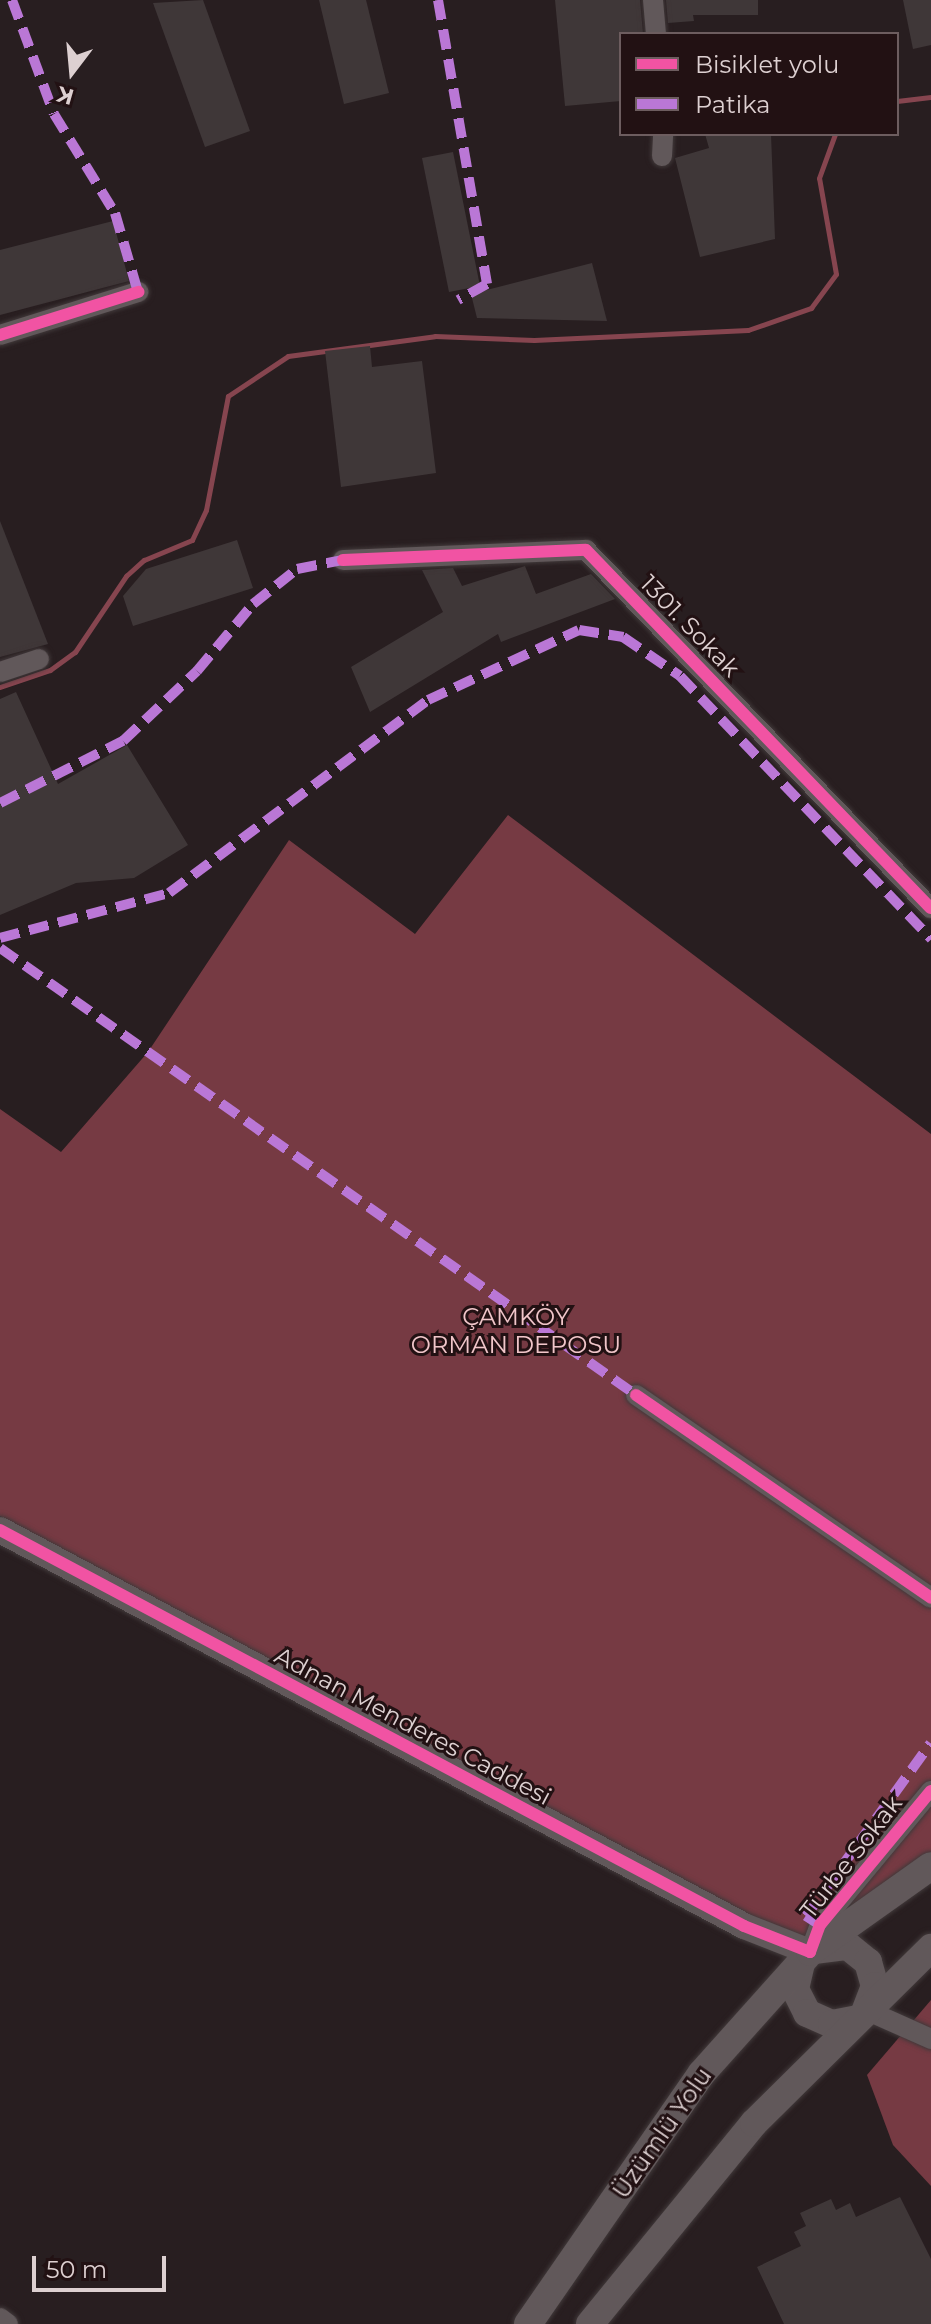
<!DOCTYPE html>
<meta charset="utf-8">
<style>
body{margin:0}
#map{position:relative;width:931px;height:2324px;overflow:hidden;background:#281e20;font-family:Montserrat,sans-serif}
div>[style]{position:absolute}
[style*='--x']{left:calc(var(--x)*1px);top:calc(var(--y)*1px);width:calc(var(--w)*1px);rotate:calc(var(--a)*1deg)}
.forest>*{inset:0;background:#763a43}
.stream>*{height:5px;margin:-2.5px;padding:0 2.5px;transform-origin:2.5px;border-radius:2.5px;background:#86454f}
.building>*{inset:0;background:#3f3738}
.roads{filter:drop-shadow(0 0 2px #41393a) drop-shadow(0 0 2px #41393a)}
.minor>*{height:20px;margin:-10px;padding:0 10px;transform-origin:10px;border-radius:10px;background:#61585a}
.tertiary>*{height:26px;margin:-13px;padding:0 13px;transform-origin:13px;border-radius:13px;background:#61585a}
.secondary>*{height:28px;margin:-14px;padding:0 14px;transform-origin:14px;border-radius:14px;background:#61585a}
.quiet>*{height:10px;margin-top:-5px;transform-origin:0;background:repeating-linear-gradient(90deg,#ba77d6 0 20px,transparent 0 30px)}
.cycleway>*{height:12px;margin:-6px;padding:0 6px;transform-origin:6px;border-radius:6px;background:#f153a3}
span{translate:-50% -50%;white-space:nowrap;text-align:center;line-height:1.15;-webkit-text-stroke:6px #221113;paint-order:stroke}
.street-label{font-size:24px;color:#ddd0d1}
.park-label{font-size:24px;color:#f1c6ca}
.legend{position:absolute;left:619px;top:32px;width:280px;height:104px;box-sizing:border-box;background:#221113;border:2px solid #6d5d5f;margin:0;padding:10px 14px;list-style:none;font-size:24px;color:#ddd0d1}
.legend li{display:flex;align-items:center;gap:16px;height:40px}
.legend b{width:40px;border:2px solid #6d5d5f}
.north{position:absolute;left:32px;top:32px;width:80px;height:80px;-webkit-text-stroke:6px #221113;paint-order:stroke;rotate:196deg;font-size:22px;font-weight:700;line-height:32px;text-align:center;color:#ddd0d1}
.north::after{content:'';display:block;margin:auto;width:28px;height:36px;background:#ddd0d1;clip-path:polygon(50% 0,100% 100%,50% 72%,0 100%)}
.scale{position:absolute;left:32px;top:2256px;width:134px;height:36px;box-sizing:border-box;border:4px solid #ddd0d1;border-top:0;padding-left:10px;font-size:24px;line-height:28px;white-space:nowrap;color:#ddd0d1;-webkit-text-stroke:6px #221113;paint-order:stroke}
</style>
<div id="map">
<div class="forest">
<div style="clip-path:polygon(508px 815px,931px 1134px,931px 1871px,810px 1952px,0 1516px,0 1109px,61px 1152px,148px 1052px,289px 840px,415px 934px)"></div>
<div style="clip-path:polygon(931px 2000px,931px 2186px,893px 2145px,867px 2075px)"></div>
</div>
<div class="stream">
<div style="--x:897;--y:101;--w:34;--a:-7"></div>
<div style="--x:0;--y:687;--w:53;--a:-18.8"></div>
<div style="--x:50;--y:670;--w:31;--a:-36"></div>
<div style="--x:75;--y:652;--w:92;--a:-56.1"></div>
<div style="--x:126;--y:576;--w:24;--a:-42"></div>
<div style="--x:144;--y:560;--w:52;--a:-22.6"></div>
<div style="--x:192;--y:540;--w:33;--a:-65"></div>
<div style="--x:206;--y:510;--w:116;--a:-79.1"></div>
<div style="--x:228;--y:396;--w:72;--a:-33.7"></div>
<div style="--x:288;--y:356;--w:148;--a:-7.7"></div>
<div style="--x:435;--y:336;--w:99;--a:2.3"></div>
<div style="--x:534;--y:340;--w:214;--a:-2.7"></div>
<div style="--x:748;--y:330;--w:67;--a:-19.2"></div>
<div style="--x:811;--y:308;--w:42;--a:-53.7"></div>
<div style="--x:836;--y:274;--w:97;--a:-100"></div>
<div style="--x:819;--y:178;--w:47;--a:-70"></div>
</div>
<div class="building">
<div style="clip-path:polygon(203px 0,250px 131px,205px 147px,153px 3px)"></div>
<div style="clip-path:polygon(319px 0,366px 0,389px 93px,344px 104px)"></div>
<div style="clip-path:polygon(555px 0,640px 0,643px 34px,621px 34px,621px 101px,565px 106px)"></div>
<div style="clip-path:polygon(666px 0,758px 0,758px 15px,693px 15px,694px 21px,668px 23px)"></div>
<div style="clip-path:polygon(903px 0,931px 0,931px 45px,913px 49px)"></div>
<div style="clip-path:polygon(705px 134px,771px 134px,775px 239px,700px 257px,675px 158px,709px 148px)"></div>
<div style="clip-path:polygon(453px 152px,480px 286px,449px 292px,422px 158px)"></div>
<div style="clip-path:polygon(113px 221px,129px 281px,0 315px,0 250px)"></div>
<div style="clip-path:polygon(592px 263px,607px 321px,477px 318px,471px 294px)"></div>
<div style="clip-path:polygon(370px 346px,372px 367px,422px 361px,436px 473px,341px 487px,325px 351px)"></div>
<div style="clip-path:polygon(0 521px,48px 644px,0 657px)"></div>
<div style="clip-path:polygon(237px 540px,253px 588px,133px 626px,123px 596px,146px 569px)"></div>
<div style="clip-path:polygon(525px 566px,536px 594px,591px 574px,615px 599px,501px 642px,498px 634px,370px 712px,351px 667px,443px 612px,422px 570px,453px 568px,462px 586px)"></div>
<div style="clip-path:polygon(16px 692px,58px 784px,127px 745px,188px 845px,134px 878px,76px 883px,0 915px,0 699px)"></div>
<div style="clip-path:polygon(900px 2197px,931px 2259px,931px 2324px,784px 2324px,757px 2267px,801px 2246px,794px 2232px,806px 2226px,800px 2213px,831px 2199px,836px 2210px,850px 2203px,856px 2217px)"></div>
</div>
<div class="roads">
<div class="minor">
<div style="--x:653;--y:0;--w:34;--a:85"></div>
<div style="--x:662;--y:156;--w:22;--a:-87"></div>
<div style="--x:0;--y:335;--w:145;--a:-17.3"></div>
<div style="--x:343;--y:560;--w:243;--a:-2.4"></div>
<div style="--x:586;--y:550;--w:497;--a:46.1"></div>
<div style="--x:0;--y:672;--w:41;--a:-18.4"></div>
<div style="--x:636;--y:1395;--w:358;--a:34.5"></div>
<div style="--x:810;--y:1952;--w:29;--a:-70"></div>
<div style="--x:820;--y:1925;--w:174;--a:-50.4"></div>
<div style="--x:866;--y:2010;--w:71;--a:24"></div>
<div style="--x:0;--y:2318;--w:10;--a:37"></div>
</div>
<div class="tertiary">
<div style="--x:0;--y:1530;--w:843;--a:28.02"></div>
<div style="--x:744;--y:1926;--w:71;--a:21.5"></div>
</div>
<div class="secondary">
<div style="--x:814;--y:1950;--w:34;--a:-7"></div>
<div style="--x:848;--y:1946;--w:26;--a:39"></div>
<div style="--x:868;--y:1962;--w:25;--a:74"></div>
<div style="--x:875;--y:1986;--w:26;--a:111"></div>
<div style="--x:801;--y:1963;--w:27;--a:103"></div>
<div style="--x:795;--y:1989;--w:27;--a:63"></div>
<div style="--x:807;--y:2013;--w:27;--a:24"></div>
<div style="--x:832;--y:2024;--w:25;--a:-11"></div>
<div style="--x:528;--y:2324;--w:305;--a:-55.3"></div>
<div style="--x:702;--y:2073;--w:162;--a:-48.2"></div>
<div style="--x:810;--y:1952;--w:148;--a:-35.4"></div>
<div style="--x:590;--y:2324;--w:259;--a:-50.8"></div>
<div style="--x:754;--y:2123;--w:249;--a:-44.7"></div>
</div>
</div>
<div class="quiet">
<div style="--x:12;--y:0;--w:121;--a:69.8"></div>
<div style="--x:54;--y:114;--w:116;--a:58.4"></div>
<div style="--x:115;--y:213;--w:82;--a:73.8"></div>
<div style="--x:438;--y:0;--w:288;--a:80.2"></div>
<div style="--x:487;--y:284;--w:33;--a:151"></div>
<div style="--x:0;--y:803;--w:138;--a:-26.8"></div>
<div style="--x:123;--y:741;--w:102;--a:-43.4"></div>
<div style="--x:197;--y:671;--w:87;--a:-50.1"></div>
<div style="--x:253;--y:604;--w:56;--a:-38.5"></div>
<div style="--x:297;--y:569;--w:47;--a:-11.1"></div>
<div style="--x:0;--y:938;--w:175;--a:-14.9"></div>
<div style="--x:169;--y:893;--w:323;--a:-36.7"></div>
<div style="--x:428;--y:700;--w:166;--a:-24.9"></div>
<div style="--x:579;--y:630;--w:45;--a:9"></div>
<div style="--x:623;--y:637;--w:69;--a:34.4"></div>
<div style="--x:680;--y:676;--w:364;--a:46.3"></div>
<div style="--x:0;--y:948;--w:777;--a:35.1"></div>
<div style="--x:820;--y:1925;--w:17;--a:-147"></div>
<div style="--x:806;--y:1916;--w:213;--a:-54.2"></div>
</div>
<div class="cycleway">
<div style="--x:0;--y:335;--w:145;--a:-17.3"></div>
<div style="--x:343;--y:560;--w:243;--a:-2.4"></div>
<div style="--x:586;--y:550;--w:497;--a:46.1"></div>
<div style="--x:636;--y:1395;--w:358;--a:34.5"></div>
<div style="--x:0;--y:1530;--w:843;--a:28.02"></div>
<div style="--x:744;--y:1926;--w:71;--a:21.5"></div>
<div style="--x:810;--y:1952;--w:29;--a:-70"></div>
<div style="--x:820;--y:1925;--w:174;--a:-50.4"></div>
</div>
<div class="street-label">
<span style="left:690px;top:626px;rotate:46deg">1301. Sokak</span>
<span style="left:413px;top:1726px;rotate:28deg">Adnan Menderes Caddesi</span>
<span style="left:851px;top:1857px;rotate:-52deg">Türbe Sokak</span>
<span style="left:662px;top:2133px;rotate:-55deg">Üzümlü Yolu</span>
</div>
<div class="park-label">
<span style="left:516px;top:1331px">ÇAMKÖY<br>ORMAN DEPOSU</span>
</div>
<ul class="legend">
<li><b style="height:10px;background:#f153a3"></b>Bisiklet yolu</li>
<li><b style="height:10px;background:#ba77d6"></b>Patika</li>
</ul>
<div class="north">K</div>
<div class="scale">50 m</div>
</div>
